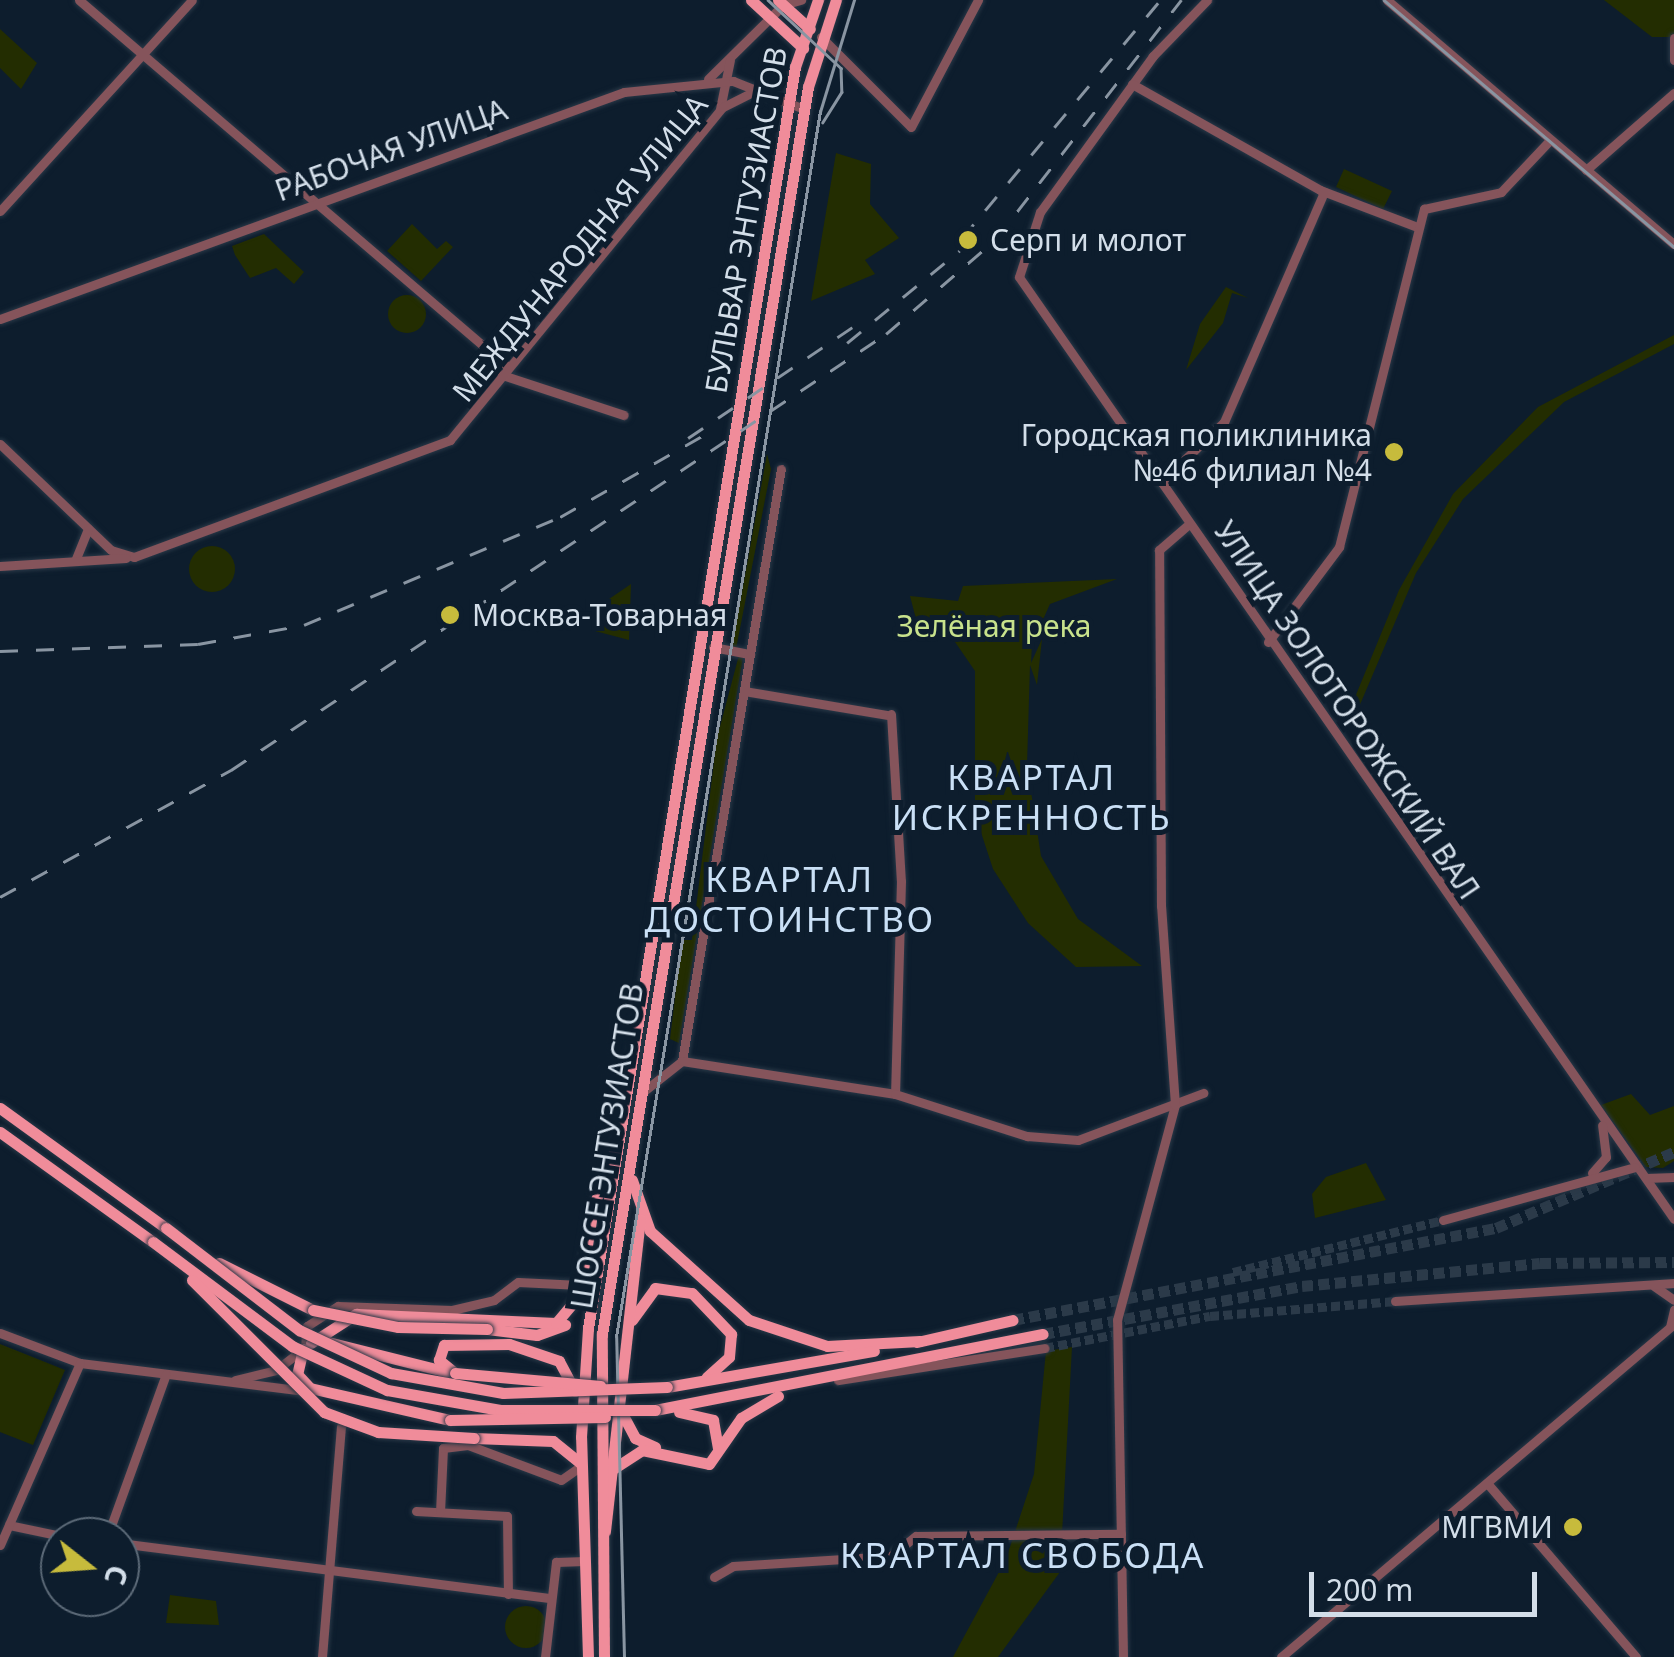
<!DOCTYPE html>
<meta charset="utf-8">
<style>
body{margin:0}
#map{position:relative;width:1674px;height:1657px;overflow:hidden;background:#0d1d2d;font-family:"Noto Sans",sans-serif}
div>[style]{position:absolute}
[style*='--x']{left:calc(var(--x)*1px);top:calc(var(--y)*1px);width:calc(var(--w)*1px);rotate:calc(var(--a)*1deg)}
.green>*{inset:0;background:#232d01}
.round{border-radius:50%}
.minor-tunnel>*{height:9px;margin-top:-4.5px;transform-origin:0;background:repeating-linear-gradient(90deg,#2b3a49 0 9px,transparent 0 13.5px)}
.major-tunnel>*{height:11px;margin-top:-5.5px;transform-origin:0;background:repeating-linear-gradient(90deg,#2b3a49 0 11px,transparent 0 16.5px)}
.roads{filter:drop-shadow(0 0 2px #293847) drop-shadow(0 0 2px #293847)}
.minor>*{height:9px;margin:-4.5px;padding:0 4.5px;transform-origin:4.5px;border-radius:4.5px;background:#85545b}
.major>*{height:11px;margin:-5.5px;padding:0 5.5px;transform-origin:5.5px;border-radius:5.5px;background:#f08c9a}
.tram>*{height:2.5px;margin:-1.25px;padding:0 1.25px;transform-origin:1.25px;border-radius:1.25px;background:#8995a2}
.rail>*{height:2.5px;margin-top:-1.25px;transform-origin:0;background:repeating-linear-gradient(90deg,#8995a2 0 18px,transparent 0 36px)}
.bridges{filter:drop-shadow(0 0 2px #293847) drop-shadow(0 0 2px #293847)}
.major-bridge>*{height:11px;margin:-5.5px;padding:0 5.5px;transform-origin:5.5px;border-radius:5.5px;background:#f08c9a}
.dots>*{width:28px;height:28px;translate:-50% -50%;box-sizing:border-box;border:5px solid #0d1d2d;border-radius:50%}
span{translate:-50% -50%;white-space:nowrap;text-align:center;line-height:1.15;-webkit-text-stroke:10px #0d1d2d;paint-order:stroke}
.street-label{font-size:30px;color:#d3dee9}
.poi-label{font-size:30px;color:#d3dee9}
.left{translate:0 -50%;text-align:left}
.right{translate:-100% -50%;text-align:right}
.park-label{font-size:30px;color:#c8e28c}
.quarter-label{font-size:35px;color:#cae0f6;letter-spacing:2.5px}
.north{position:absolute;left:40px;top:1517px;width:100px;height:100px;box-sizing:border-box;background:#0d1d2d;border:2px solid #5c6a78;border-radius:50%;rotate:107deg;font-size:28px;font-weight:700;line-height:40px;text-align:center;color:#d3dee9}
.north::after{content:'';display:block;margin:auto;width:35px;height:45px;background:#c7bb3c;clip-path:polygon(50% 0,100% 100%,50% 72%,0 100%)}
.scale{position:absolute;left:1309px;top:1572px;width:228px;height:45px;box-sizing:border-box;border:5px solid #d3dee9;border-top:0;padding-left:12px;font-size:30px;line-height:35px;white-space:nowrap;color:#d3dee9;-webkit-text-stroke:8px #0d1d2d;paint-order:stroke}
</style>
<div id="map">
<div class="green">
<div style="clip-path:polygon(1604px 0,1674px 0,1674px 37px,1652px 37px)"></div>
<div style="clip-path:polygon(0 29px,37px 63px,21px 89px,0 68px)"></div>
<div style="clip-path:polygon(836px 153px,871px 164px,870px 204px,899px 238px,865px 260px,875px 274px,811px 301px)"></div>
<div style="clip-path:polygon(1344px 169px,1392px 191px,1383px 209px,1336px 187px)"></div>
<div style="clip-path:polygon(412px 224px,437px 249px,446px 241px,453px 247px,421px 281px,387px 251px)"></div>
<div style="clip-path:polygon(264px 234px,304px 272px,294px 284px,276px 268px,250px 278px,235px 255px,232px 246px)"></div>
<div style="clip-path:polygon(1226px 287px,1248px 298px,1232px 293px,1223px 323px,1186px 370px,1200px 324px)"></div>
<div class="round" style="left:388px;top:295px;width:38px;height:38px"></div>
<div style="clip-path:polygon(1674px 335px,1674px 344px,1564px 402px,1463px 499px,1416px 573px,1353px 721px,1344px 724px,1399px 590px,1453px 494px,1538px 407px)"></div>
<div style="clip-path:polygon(767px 454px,771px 469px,736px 649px,732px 648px)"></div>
<div class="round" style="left:189px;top:546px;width:46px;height:46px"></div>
<div style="clip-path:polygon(1117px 579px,1050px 604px,1032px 644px,1031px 663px,1042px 639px,1037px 685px,1030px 665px,1027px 766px,1041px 856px,1078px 919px,1142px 966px,1076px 967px,1028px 923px,993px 869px,975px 814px,975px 671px,953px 639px,916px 619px,910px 596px,958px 601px,963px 586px)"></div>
<div style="clip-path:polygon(631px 584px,629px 640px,595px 631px,593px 610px)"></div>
<div style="clip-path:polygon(739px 655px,743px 657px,679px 1043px,670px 1039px,682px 940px,692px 940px,717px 738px)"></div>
<div style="clip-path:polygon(1631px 1094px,1650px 1115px,1674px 1106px,1674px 1161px,1663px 1168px,1646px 1167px,1601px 1105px)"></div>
<div style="clip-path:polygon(1366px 1163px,1386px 1200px,1315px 1218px,1312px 1194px,1326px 1177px)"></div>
<div style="clip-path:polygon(0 1344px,65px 1370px,33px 1445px,0 1432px)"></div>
<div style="clip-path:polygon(1072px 1347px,1060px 1572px,998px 1657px,953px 1657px,1006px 1559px,1034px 1474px,1046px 1351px)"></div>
<div style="clip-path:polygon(170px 1595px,216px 1601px,219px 1625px,166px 1623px)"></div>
<div class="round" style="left:505px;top:1606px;width:42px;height:42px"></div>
</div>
<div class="minor-tunnel">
<div style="--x:1233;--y:1272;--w:216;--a:-13.9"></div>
<div style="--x:1045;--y:1348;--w:168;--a:-11"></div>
<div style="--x:1210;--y:1316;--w:186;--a:-4.6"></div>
</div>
<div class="major-tunnel">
<div style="--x:1013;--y:1320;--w:492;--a:-10.8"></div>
<div style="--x:1496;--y:1228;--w:194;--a:-23.1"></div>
<div style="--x:1043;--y:1334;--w:263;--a:-10.5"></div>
<div style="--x:1302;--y:1286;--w:239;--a:-5.5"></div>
<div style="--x:1540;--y:1263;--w:134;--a:-0.4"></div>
</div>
<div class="roads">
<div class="minor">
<div style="--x:79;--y:0;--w:565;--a:40.55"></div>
<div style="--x:1207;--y:0;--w:78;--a:134"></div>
<div style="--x:1153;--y:56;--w:193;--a:125.9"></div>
<div style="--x:1040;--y:212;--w:68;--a:107.9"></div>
<div style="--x:1019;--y:277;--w:1147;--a:55.19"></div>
<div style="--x:1387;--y:0;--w:377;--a:40.4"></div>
<div style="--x:821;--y:37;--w:127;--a:45"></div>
<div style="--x:911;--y:127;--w:144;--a:-62.2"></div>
<div style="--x:1674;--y:38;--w:22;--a:90"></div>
<div style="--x:708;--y:79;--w:105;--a:-44.6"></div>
<div style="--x:783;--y:5;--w:19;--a:-16"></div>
<div style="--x:1132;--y:84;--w:216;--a:29.4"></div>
<div style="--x:1320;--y:190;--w:102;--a:20.8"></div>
<div style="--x:720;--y:109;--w:50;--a:-78.5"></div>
<div style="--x:1586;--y:170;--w:117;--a:-41.2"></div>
<div style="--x:0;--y:211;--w:285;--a:-47.7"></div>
<div style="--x:0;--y:319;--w:664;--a:-19.99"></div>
<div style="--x:624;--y:92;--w:110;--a:-5.8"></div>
<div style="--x:733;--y:81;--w:76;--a:21.5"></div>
<div style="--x:502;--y:375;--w:128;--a:18.2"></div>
<div style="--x:0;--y:444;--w:153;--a:43.7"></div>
<div style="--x:111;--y:550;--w:24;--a:17"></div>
<div style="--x:134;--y:557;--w:337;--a:-20.3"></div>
<div style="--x:450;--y:440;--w:431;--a:-50.7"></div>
<div style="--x:723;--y:107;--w:40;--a:-26.6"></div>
<div style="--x:1161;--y:482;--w:87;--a:-43.6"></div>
<div style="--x:1224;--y:422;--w:251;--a:-66.5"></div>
<div style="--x:75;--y:561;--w:35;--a:-68"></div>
<div style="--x:0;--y:566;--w:126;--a:-3.6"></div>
<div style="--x:1268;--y:642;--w:119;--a:-53.2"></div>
<div style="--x:1339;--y:547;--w:349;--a:-75.9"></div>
<div style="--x:1424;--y:209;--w:79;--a:-12.4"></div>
<div style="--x:1501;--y:192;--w:71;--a:-46.7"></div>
<div style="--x:713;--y:647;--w:38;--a:11"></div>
<div style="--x:744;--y:691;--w:146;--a:9.5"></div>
<div style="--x:891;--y:714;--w:167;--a:86.6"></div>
<div style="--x:901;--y:881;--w:213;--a:91.6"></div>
<div style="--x:682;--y:1061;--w:600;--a:-80.51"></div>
<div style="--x:644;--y:1091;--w:48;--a:-38.3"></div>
<div style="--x:682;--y:1061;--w:216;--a:8.8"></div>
<div style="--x:895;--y:1094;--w:139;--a:17.7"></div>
<div style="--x:1027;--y:1136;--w:51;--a:4.5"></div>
<div style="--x:1078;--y:1140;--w:134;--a:-20.6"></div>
<div style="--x:1592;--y:1173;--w:21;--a:-49"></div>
<div style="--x:1606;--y:1157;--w:32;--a:-97"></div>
<div style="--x:1646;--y:1178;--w:28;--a:-2"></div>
<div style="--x:1443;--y:1220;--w:199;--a:-15.4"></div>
<div style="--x:1654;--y:1286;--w:24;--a:35"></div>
<div style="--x:1395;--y:1301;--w:280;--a:-3.7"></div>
<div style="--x:1670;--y:1327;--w:18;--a:-77"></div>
<div style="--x:0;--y:1333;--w:85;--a:20.6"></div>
<div style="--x:80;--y:1363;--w:227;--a:7.1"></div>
<div style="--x:305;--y:1347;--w:21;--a:-85"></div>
<div style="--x:307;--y:1326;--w:37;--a:-33"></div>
<div style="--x:338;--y:1306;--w:114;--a:2"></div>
<div style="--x:452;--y:1310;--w:43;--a:-13.4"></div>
<div style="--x:494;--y:1300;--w:30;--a:-37"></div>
<div style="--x:518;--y:1282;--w:62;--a:2.8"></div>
<div style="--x:235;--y:1380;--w:42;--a:-13.7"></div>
<div style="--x:276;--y:1370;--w:37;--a:-38"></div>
<div style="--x:838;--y:1380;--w:209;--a:-8.8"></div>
<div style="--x:1487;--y:1483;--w:229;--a:49.4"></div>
<div style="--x:416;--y:1511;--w:91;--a:3.1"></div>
<div style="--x:507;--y:1516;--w:78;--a:89.3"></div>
<div style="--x:440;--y:1512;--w:64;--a:-87.3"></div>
<div style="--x:443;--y:1448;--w:25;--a:-7"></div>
<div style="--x:468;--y:1445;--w:99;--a:20.6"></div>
<div style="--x:561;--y:1480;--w:24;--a:-35"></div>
<div style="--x:9;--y:1525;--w:58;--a:11.9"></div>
<div style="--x:107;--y:1537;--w:173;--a:-70.1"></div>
<div style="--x:120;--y:1543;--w:434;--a:7.3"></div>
<div style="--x:0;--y:1545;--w:199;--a:-66.3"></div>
<div style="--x:714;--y:1577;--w:22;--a:-30"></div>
<div style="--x:733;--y:1566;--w:158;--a:-3.6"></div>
<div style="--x:891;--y:1556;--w:32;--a:-39"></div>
<div style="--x:916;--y:1536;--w:205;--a:-0.6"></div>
<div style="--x:322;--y:1657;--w:231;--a:-85.3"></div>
<div style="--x:545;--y:1657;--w:96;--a:-83.4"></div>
<div style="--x:556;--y:1562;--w:29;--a:-2"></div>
<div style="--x:1123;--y:1657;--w:337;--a:-91"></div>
<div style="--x:1117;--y:1320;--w:223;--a:-74.9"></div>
<div style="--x:1175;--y:1105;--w:199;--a:-94"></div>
<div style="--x:1161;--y:906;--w:356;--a:-90.3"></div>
<div style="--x:1159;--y:550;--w:40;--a:-41"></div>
<div style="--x:1281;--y:1657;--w:515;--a:-40.28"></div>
</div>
<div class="major">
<div style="--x:751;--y:0;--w:71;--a:42.7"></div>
<div style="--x:778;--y:0;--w:43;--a:42.2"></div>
<div style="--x:0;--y:1108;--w:215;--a:35.9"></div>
<div style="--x:0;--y:1132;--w:188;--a:35.7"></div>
<div style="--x:632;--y:1180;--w:54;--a:70.6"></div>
<div style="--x:650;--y:1231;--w:133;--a:42"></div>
<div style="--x:749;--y:1320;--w:82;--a:18.4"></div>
<div style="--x:827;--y:1346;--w:93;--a:-3.1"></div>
<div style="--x:219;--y:1263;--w:105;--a:26.6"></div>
<div style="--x:578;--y:1300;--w:93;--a:-80.7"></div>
<div style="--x:593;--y:1208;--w:63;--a:-69.6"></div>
<div style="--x:632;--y:1320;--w:39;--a:-54"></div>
<div style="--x:655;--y:1288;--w:37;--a:8"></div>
<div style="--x:692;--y:1293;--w:57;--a:46.4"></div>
<div style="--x:731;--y:1334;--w:23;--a:95"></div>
<div style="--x:729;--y:1357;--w:30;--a:138"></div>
<div style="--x:487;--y:1329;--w:50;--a:6.8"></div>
<div style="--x:537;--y:1335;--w:30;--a:-20"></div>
<div style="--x:320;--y:1340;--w:135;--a:14.1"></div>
<div style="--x:917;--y:1342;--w:98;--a:-12.9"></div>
<div style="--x:311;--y:1343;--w:54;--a:-32.8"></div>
<div style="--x:356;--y:1314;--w:200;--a:2.6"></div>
<div style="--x:556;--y:1323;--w:35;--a:-50"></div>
<div style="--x:303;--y:1349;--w:26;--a:103"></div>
<div style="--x:297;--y:1374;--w:19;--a:47"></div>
<div style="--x:310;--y:1388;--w:144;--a:12.9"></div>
<div style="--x:455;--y:1373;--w:21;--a:-141"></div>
<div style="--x:439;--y:1360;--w:16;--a:-72"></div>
<div style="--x:444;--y:1345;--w:65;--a:-0.9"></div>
<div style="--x:509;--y:1344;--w:53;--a:18.8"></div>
<div style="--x:559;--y:1361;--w:34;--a:62"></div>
<div style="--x:667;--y:1387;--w:210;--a:-9.9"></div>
<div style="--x:655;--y:1410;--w:395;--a:-11.1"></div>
<div style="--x:679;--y:1412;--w:35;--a:13"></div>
<div style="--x:713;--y:1420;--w:28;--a:80"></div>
<div style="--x:624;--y:1417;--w:24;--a:62"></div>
<div style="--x:635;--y:1438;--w:22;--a:24"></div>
<div style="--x:474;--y:1438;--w:79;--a:2.2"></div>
<div style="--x:553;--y:1441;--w:35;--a:39"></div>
<div style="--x:613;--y:1469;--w:35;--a:-33"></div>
<div style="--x:642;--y:1450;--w:68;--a:11.8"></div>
<div style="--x:709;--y:1464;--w:56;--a:-55.2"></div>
<div style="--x:741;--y:1418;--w:43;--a:-30.7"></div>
<div style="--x:605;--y:1531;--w:314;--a:-83.6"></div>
<div style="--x:588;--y:1657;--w:220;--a:-91.8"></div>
<div style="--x:581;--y:1437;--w:109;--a:-86.3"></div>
<div style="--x:588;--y:1328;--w:1278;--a:-80.68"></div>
<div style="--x:795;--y:67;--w:71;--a:-71.1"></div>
<div style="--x:604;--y:1657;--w:323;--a:-90.4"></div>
<div style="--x:602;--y:1334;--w:1264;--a:-80.62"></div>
<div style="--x:808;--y:87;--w:91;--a:-72.2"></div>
</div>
</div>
<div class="tram">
<div style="--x:768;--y:0;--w:100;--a:43"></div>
<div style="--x:841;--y:68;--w:24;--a:88"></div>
<div style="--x:842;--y:92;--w:36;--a:122"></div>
<div style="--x:1384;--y:0;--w:381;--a:40.4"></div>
<div style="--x:624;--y:1657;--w:320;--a:-91.4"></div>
<div style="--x:616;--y:1337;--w:1242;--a:-80.55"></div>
<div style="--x:820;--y:112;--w:117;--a:-73.1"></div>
</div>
<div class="rail">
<div style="--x:962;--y:238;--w:310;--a:-50.2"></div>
<div style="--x:847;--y:343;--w:175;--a:-39.4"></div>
<div style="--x:688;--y:438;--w:200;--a:-34"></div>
<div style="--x:0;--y:651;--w:198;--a:-2"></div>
<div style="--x:198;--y:644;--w:108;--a:-10.2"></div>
<div style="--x:304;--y:625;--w:278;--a:-22.9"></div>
<div style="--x:560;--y:517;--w:166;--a:-29.7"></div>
<div style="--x:0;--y:897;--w:264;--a:-28.8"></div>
<div style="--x:231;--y:770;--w:787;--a:-33.65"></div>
<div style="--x:886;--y:334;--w:144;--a:-40.8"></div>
<div style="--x:995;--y:240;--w:304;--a:-52.2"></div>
</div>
<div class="bridges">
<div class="major-bridge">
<div style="--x:166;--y:1228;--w:168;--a:37.5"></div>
<div style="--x:299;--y:1330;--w:102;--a:25.1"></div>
<div style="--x:391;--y:1373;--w:114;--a:10.1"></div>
<div style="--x:503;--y:1393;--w:164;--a:-2.1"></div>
<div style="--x:153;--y:1242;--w:174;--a:36.8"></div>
<div style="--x:292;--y:1346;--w:105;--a:24.9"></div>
<div style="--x:387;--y:1390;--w:115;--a:10"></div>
<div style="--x:500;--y:1410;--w:155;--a:0"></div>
<div style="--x:192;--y:1280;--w:187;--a:45"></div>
<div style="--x:324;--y:1412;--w:58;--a:20.3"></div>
<div style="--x:378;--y:1432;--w:96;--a:3.6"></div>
<div style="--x:313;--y:1310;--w:87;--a:11.3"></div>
<div style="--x:398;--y:1327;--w:89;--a:1.3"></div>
<div style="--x:455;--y:1373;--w:146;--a:5.1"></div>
<div style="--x:450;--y:1420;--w:155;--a:-1.1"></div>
</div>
</div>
<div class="dots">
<div style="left:968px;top:240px;background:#c7bb3c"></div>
<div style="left:1394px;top:452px;background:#c7bb3c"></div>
<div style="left:450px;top:615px;background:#c7bb3c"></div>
<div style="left:1573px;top:1527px;background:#c7bb3c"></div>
</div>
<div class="street-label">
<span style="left:391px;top:150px;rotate:-20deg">РАБОЧАЯ УЛИЦА</span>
<span style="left:746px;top:220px;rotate:-80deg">БУЛЬВАР ЭНТУЗИАСТОВ</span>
<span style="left:580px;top:248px;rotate:-51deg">МЕЖДУНАРОДНАЯ УЛИЦА</span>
<span style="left:1347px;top:710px;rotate:56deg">УЛИЦА ЗОЛОТОРОЖСКИЙ ВАЛ</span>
<span style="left:607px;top:1146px;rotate:-81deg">ШОССЕ ЭНТУЗИАСТОВ</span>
</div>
<div class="poi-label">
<span class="left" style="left:990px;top:240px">Серп и молот</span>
<span class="right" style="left:1372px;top:452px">Городская поликлиника<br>№46 филиал №4</span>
<span class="left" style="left:472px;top:615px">Москва-Товарная</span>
<span class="right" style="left:1553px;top:1527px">МГВМИ</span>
</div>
<div class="park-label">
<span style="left:994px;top:626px">Зелёная река</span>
</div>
<div class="quarter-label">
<span style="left:1032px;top:797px">КВАРТАЛ<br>ИСКРЕННОСТЬ</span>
<span style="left:790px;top:899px">КВАРТАЛ<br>ДОСТОИНСТВО</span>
<span style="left:1023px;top:1555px">КВАРТАЛ СВОБОДА</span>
</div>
<div class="north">С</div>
<div class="scale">200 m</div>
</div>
